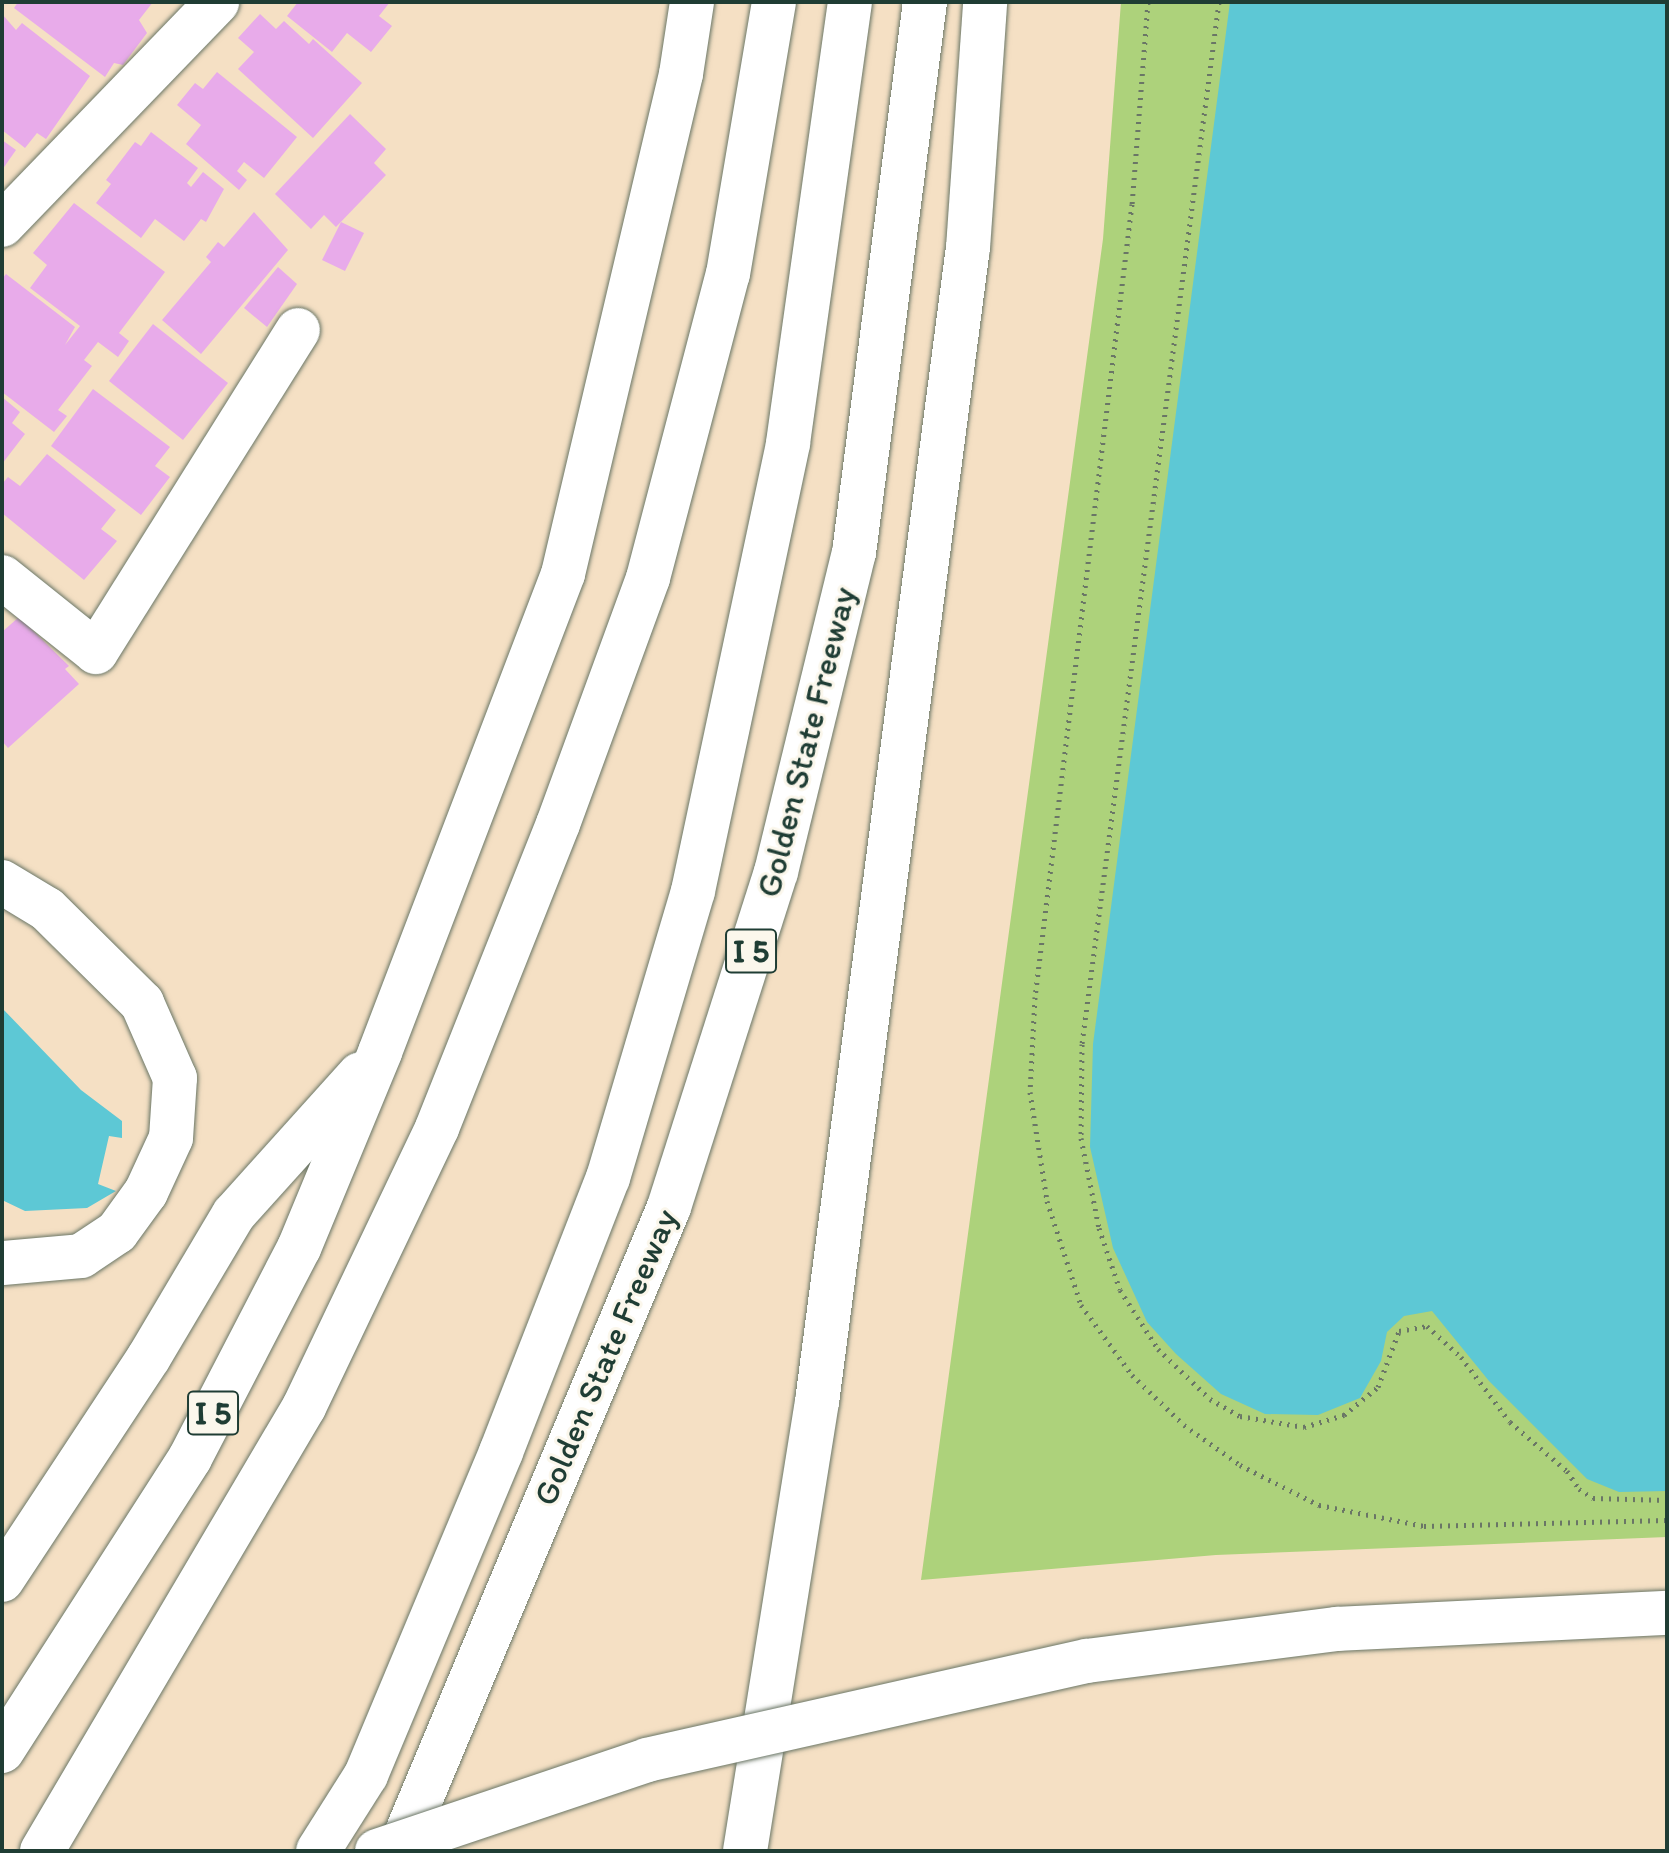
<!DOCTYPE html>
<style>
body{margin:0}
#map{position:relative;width:1669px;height:1853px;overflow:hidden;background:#f5e0c4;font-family:Itim,sans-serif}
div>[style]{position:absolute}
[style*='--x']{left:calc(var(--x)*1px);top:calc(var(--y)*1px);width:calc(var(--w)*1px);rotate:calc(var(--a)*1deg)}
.green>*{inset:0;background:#add27b}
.water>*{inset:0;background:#5dc8d5}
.building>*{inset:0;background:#e8abea}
.path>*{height:5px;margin-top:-2.5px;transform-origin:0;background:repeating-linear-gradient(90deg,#6a7666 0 2px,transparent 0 8px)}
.roads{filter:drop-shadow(0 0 2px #6a7666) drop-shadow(0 0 2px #6a7666)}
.minor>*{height:44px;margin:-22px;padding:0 22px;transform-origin:22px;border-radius:22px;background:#fff}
.highway>*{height:44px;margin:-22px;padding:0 22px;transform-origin:22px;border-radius:22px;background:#fff}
.bridges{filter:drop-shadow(0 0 2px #6a7666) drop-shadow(0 0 2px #6a7666)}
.highway-bridge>*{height:44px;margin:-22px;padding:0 22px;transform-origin:22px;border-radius:22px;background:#fff}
span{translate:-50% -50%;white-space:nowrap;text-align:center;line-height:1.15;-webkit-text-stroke:6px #fbf7ec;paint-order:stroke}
.shield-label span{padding:2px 6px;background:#fbf7ec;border:2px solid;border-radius:6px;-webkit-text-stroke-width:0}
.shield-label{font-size:32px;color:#1f3d34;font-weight:700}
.street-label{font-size:34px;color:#1f3d34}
.frame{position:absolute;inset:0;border:4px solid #1f3d34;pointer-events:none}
</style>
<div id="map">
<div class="green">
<div style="clip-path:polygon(1121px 2px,1667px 2px,1667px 1537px,1216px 1555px,921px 1580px,1103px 239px)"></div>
</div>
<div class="water">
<div style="clip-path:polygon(1230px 2px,1667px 2px,1667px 1491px,1619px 1492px,1587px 1479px,1489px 1381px,1432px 1311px,1404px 1316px,1387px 1332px,1381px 1361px,1360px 1398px,1318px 1415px,1265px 1414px,1221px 1394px,1176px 1354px,1147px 1322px,1113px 1248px,1090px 1147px,1093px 1044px)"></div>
<div style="clip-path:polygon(2px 1008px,81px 1090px,122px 1121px,122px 1138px,109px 1136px,98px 1184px,116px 1191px,87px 1208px,25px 1211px,2px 1200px)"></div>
</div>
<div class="building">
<div style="clip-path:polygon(18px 2px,153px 2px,139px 20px,147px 33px,123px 65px,114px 63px,105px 77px,14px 8px)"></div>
<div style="clip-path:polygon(298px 2px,390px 2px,379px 16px,392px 26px,371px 52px,347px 33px,332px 52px,287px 16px)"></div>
<div style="clip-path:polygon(2px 14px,16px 30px,22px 23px,90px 76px,46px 139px,37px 133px,25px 148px,2px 130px)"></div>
<div style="clip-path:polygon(260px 14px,276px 29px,284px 21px,309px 44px,313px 39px,362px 83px,313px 138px,238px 69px,254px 52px,238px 38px)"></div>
<div style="clip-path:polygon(217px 72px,297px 137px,264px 178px,244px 162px,237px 171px,247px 180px,239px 190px,186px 144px,201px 125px,177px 105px,195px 83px,203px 89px)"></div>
<div style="clip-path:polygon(350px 114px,386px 149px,374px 163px,386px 175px,336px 227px,324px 215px,311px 229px,275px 194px)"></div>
<div style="clip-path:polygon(151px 132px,198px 168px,187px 183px,191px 187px,203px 172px,224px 189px,206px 222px,201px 219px,184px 241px,155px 219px,141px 238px,96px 203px,111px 184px,106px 180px,135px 142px,141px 146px)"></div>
<div style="clip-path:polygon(2px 140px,16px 150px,2px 170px)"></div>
<div style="clip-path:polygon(74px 203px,165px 272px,119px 333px,129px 341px,118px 357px,98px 342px,84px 360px,92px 366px,58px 410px,67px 416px,54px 432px,2px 392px,2px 279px,6px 274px,75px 327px,65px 345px,80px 326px,30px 288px,47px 265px,33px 253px)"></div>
<div style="clip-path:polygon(254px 212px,288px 250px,201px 354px,162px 320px,211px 262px,206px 257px,218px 242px,224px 247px)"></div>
<div style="clip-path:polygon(341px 222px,364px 233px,345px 271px,322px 260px)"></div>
<div style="clip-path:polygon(278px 267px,297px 284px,267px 327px,244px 308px)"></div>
<div style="clip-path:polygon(153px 324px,228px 383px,183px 440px,109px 381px)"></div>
<div style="clip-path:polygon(93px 389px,170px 447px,155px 466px,170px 477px,141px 515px,51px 446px)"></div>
<div style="clip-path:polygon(2px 397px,20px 412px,12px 423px,25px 434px,2px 464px)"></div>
<div style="clip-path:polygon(47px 454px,116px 510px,101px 529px,117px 541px,84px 580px,2px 513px,2px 484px,8px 477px,20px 486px)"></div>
<div style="clip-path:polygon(19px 617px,69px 666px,65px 669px,79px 684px,8px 748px,2px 741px,2px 632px)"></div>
</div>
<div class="path">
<div style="--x:1148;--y:2;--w:203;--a:94.5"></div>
<div style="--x:1132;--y:204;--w:799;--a:96.97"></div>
<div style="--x:1035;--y:997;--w:95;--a:93"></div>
<div style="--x:1030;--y:1092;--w:110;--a:81.1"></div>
<div style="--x:1047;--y:1201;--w:109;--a:71.9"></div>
<div style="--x:1081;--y:1305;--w:87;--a:53.9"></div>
<div style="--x:1132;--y:1375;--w:72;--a:43.9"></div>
<div style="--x:1184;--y:1425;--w:69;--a:35.5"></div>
<div style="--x:1240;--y:1465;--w:89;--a:26.9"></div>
<div style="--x:1319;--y:1505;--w:107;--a:11.3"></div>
<div style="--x:1424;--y:1526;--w:243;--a:-1.4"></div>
<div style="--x:1219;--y:2;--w:1051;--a:97.49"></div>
<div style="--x:1082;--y:1044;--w:94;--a:90.6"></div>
<div style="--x:1081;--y:1138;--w:92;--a:78.7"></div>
<div style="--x:1099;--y:1228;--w:65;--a:71.3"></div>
<div style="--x:1120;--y:1290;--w:70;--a:57.2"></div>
<div style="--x:1158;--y:1349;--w:72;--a:43.9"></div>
<div style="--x:1210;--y:1399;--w:34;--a:30"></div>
<div style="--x:1240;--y:1416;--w:65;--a:9.8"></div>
<div style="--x:1304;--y:1427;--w:42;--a:-16.7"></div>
<div style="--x:1344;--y:1415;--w:44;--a:-39.5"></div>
<div style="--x:1378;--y:1387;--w:60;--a:-69.4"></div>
<div style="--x:1399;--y:1331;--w:28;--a:-10"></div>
<div style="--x:1427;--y:1326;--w:46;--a:42.4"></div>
<div style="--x:1461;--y:1357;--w:81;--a:53"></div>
<div style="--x:1510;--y:1422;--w:75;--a:40.7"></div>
<div style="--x:1567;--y:1471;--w:22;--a:56"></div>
<div style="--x:1579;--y:1489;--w:17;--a:33"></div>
<div style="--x:1593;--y:1498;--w:74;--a:1.5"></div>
</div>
<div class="roads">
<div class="minor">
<div style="--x:2;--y:225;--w:310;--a:-46"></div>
<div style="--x:2;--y:577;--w:120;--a:38.6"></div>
<div style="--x:96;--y:652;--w:380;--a:-57.9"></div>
<div style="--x:2;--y:882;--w:52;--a:31"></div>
<div style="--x:47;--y:909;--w:134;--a:44.7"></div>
<div style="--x:142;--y:1003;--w:82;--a:66.3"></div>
<div style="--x:175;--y:1078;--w:60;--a:93.8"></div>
<div style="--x:171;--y:1138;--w:60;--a:114.8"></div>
<div style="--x:146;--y:1192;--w:49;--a:125.9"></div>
<div style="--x:117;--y:1232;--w:43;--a:146.3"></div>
<div style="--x:81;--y:1256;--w:79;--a:174.9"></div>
</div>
<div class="highway">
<div style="--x:2;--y:1580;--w:267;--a:-56.6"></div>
<div style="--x:149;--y:1357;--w:166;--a:-59.3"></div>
<div style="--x:234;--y:1214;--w:188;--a:-48"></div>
<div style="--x:2;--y:1751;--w:348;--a:-57.3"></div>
<div style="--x:190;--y:1458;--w:237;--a:-62.6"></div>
<div style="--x:299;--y:1248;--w:212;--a:-67.5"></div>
<div style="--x:380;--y:1052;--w:512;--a:-69.05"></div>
<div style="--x:563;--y:574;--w:514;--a:-76.72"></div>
<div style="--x:681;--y:74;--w:73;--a:-81.3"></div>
<div style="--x:42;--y:1851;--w:516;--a:-59.46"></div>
<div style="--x:304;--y:1407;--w:309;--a:-64.5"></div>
<div style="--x:437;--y:1128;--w:327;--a:-68.3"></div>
<div style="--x:558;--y:824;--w:262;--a:-69.9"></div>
<div style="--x:648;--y:578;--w:314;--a:-75.3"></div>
<div style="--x:728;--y:274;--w:276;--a:-80.4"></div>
<div style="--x:318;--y:1851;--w:90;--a:-57.7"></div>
<div style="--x:366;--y:1775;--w:350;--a:-67.3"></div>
<div style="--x:501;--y:1452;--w:294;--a:-68.7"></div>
<div style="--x:608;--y:1178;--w:299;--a:-73.5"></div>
<div style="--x:693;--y:891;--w:458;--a:-78"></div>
<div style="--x:788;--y:443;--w:445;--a:-82"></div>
<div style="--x:399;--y:1851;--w:698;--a:-67.25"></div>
<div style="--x:669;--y:1207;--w:352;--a:-72.3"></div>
<div style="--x:776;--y:872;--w:328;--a:-76.3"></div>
<div style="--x:854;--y:553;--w:556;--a:-82.66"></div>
<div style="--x:745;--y:1851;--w:455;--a:-80.9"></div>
<div style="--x:817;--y:1402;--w:1164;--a:-82.55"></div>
<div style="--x:968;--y:248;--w:247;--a:-86"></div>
</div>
</div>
<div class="bridges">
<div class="highway-bridge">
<div style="--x:377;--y:1851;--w:285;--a:-18.6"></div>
<div style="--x:647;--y:1760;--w:451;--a:-12.7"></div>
<div style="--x:1087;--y:1661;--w:252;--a:-7.3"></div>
<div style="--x:1337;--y:1629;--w:330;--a:-2.8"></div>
</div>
</div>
<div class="shield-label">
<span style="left:751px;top:951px">I 5</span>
<span style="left:213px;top:1413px">I 5</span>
</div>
<div class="street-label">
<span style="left:806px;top:742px;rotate:-76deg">Golden State Freeway</span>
<span style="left:605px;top:1357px;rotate:-67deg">Golden State Freeway</span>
</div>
<div class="frame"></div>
</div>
